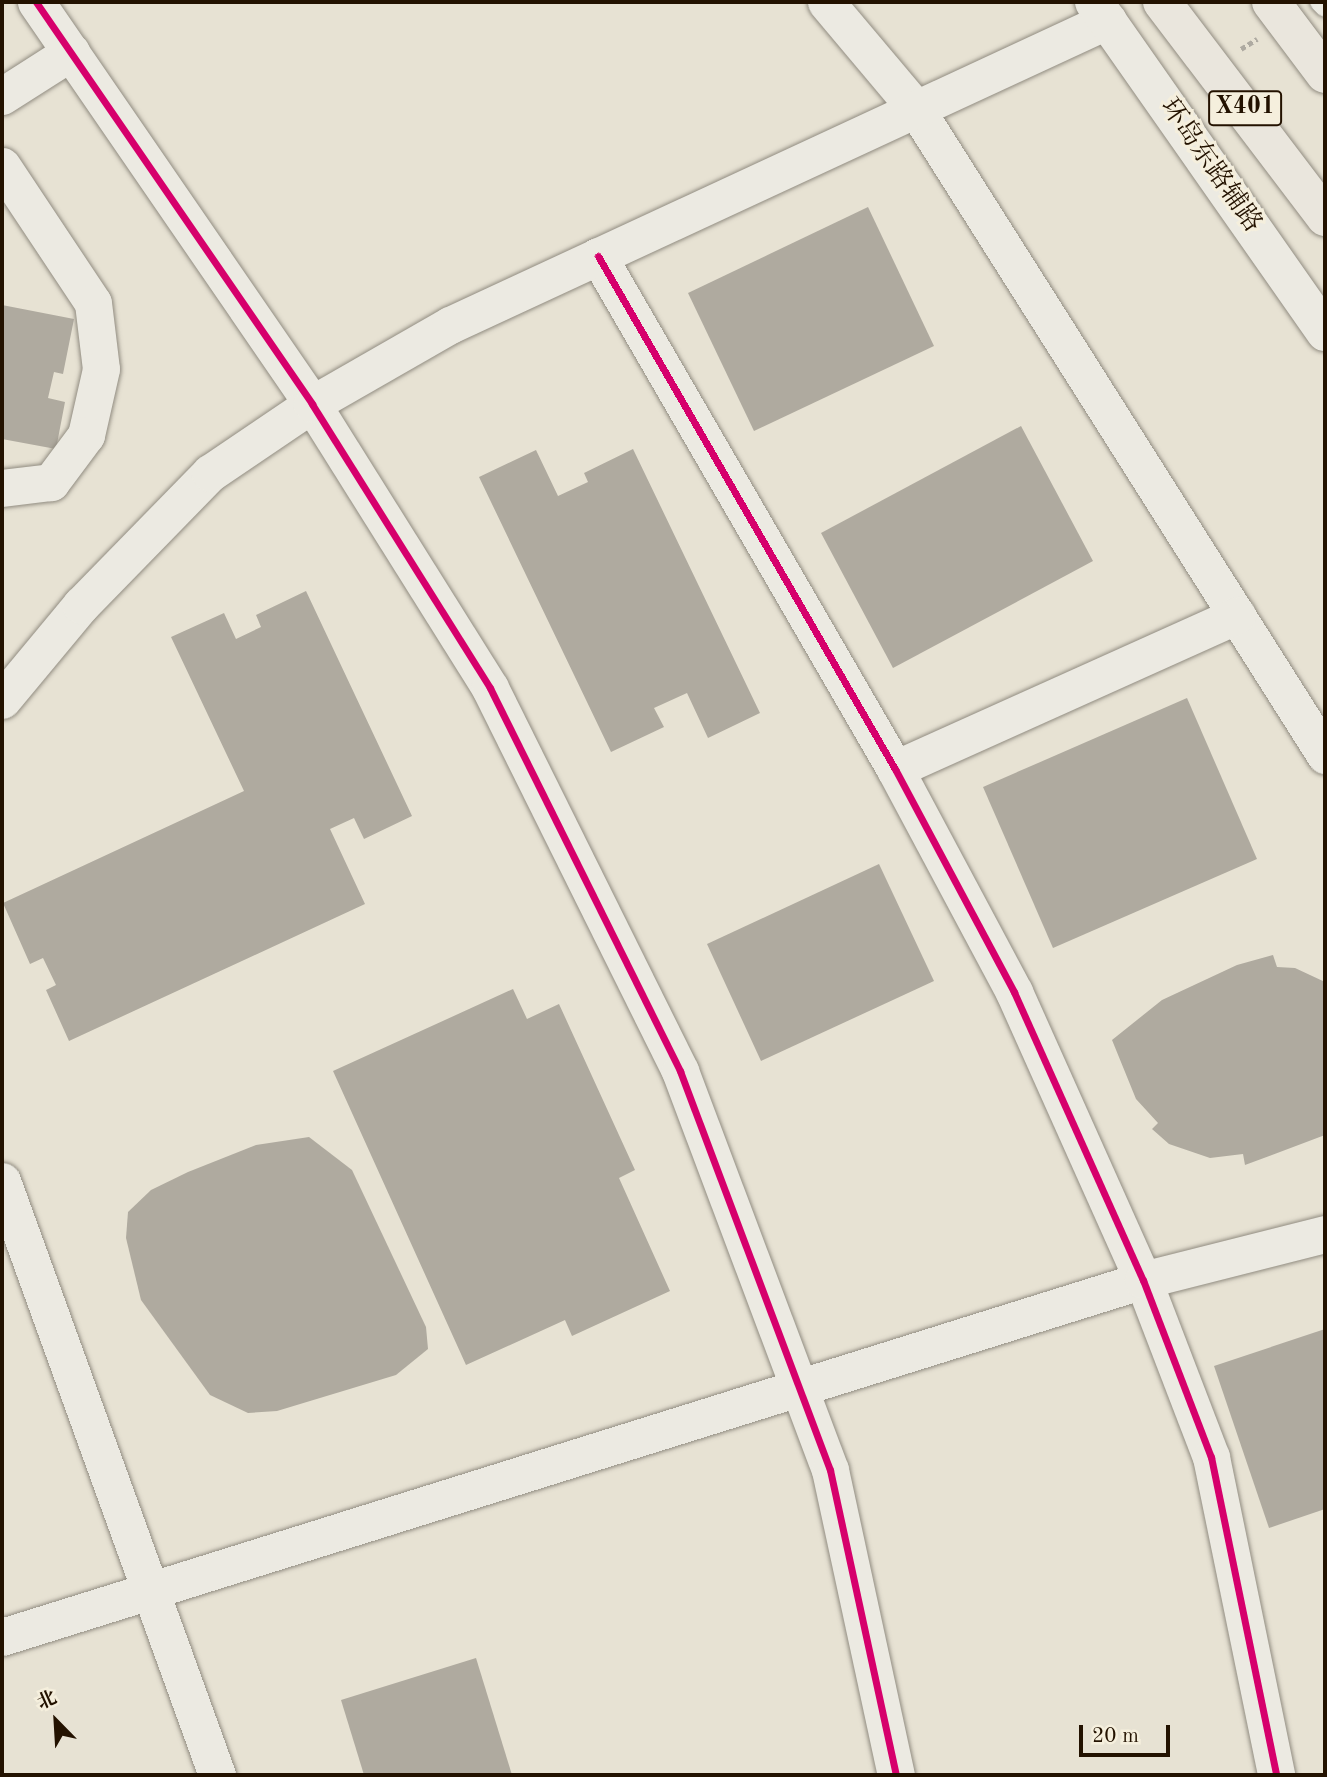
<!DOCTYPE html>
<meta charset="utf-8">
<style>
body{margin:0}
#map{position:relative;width:1327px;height:1777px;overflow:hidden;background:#e7e2d3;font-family:"Old Standard TT","Noto Serif SC",serif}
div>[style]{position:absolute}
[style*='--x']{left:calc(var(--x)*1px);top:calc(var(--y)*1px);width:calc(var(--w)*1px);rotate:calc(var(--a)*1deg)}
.building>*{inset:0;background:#afaa9f}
.path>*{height:4.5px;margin-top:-2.25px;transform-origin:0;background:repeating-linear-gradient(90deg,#aeaaa1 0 5px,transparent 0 8.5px)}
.roads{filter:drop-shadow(0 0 2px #918c81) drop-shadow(0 0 2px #918c81)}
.lane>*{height:18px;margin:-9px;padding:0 9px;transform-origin:9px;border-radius:9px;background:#eceae2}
.street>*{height:37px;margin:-18.5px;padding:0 18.5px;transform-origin:18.5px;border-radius:18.5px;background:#eceae2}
.secondary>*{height:38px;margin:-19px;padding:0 19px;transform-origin:19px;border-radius:19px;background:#eceae2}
.primary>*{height:38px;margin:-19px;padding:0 19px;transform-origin:19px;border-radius:19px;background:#eae6dd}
.cycleway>*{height:7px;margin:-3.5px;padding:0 3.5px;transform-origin:3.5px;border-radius:3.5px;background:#d6006c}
span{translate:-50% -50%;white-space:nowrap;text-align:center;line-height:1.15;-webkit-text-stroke:6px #f5efdd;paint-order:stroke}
.shield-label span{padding:2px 5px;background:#f5efdd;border:2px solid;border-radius:5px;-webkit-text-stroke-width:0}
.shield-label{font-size:24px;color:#231200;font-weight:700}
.street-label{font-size:26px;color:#231200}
.frame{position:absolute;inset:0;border:4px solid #231200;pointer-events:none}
.north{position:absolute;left:21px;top:1686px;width:70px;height:70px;-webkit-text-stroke:5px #f5efdd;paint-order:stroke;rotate:336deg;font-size:19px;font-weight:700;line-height:28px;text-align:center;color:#231200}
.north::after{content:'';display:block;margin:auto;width:24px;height:32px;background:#231200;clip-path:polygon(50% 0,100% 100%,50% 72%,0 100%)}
.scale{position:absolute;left:1079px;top:1725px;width:91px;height:32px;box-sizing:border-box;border:4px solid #231200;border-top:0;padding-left:9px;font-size:21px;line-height:24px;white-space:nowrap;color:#231200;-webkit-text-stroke:5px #f5efdd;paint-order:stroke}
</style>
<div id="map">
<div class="building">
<div style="clip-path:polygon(868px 207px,934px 346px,754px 431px,688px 293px)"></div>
<div style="clip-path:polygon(2px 305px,74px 319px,63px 374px,54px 372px,48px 398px,65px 402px,56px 449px,2px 439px)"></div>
<div style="clip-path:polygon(1021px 426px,1093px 561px,893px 668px,821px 533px)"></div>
<div style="clip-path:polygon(633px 449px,760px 713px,708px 738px,687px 693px,654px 708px,664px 727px,611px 752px,479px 477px,536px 450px,558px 496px,588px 482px,584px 473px)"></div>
<div style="clip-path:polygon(306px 591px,412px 816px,364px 839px,354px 818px,330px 829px,365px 904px,69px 1041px,46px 990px,56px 985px,43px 958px,30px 964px,3px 903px,244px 791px,171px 637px,224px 613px,236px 639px,261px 627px,256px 615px)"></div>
<div style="clip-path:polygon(1187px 698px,1257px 859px,1053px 948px,983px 787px)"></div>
<div style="clip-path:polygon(879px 864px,934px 981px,761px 1061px,707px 944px)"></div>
<div style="clip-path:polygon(1273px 955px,1277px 967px,1295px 968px,1325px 982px,1325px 1135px,1245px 1165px,1243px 1154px,1210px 1158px,1169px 1144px,1152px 1129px,1158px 1123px,1136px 1099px,1112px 1040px,1162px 1000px,1237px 965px)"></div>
<div style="clip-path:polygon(513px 989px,527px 1019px,559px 1004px,635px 1170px,619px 1178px,670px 1291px,572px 1336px,565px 1320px,466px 1365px,333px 1071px)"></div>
<div style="clip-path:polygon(309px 1137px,352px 1170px,426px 1327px,428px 1349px,396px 1375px,277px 1411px,248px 1413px,210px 1395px,141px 1300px,126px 1238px,128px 1212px,151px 1190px,188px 1172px,256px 1145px)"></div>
<div style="clip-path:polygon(1325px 1329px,1325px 1509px,1269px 1528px,1214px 1366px)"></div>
<div style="clip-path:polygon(476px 1658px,512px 1775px,364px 1775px,341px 1700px)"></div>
</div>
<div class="path">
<div style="--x:1241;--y:49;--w:19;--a:-32"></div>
</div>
<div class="roads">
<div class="lane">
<div style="--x:1319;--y:2;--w:8;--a:45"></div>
</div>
<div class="street">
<div style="--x:36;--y:2;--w:488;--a:55.5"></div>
<div style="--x:312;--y:404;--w:335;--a:57.9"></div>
<div style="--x:490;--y:688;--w:428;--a:63.6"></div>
<div style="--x:680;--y:1071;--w:426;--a:69.4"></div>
<div style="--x:830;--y:1470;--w:312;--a:77.8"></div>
<div style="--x:826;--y:2;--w:140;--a:49.9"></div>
<div style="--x:916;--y:109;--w:765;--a:57.66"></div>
<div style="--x:2;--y:96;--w:82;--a:-32.5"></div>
<div style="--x:2;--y:166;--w:164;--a:56.4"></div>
<div style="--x:93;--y:303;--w:66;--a:83.1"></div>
<div style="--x:101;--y:369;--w:68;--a:102.8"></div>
<div style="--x:86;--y:435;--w:59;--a:126.7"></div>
<div style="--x:51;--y:482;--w:49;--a:173"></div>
<div style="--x:598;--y:256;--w:593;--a:59.93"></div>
<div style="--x:895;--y:769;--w:253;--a:61.9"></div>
<div style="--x:1014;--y:992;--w:316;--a:65.9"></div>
<div style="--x:1143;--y:1280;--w:190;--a:69"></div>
<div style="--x:1211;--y:1457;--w:325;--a:78.4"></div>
<div style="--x:2;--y:700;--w:124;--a:-50.3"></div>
<div style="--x:81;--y:605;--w:185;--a:-45.7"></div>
<div style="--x:210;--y:473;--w:123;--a:-34.1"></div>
<div style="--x:312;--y:404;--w:159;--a:-29.8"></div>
<div style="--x:450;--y:325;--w:725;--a:-24.87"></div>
<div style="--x:895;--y:769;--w:375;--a:-24.2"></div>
<div style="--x:2;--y:1181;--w:632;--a:70.1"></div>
<div style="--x:2;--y:1637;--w:1196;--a:-17.37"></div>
<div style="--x:1143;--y:1280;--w:188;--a:-14.2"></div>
</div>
<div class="secondary">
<div style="--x:1094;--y:2;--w:403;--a:55"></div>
</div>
<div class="primary">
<div style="--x:1162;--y:2;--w:270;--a:52.8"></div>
<div style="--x:1271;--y:2;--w:90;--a:53.1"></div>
</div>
</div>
<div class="cycleway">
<div style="--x:36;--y:2;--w:488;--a:55.5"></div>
<div style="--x:312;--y:404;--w:335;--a:57.9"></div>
<div style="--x:490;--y:688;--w:428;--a:63.6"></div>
<div style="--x:680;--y:1071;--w:426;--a:69.4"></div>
<div style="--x:830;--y:1470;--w:312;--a:77.8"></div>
<div style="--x:598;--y:256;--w:593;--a:59.93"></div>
<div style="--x:895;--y:769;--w:253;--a:61.9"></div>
<div style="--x:1014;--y:992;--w:316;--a:65.9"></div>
<div style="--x:1143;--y:1280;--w:190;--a:69"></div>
<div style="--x:1211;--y:1457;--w:325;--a:78.4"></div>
</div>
<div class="shield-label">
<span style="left:1245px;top:108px">X401</span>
</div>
<div class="street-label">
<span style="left:1210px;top:166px;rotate:55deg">环岛东路辅路</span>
</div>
<div class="frame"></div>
<div class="north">北</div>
<div class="scale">20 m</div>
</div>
